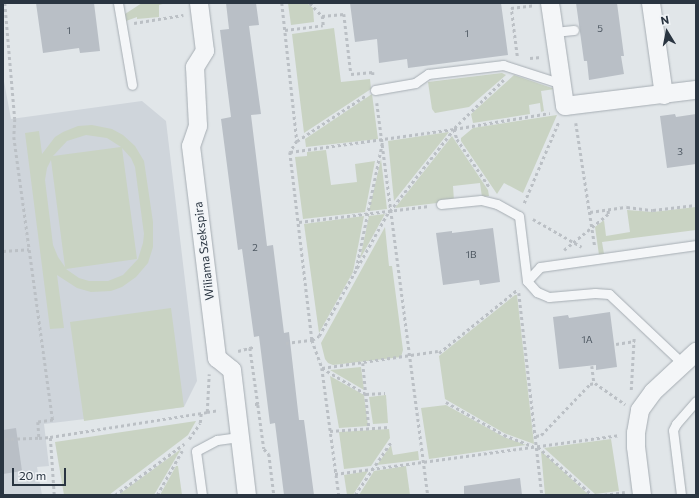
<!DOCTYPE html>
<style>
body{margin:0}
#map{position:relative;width:699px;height:498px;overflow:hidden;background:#e1e6e9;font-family:Commissioner,sans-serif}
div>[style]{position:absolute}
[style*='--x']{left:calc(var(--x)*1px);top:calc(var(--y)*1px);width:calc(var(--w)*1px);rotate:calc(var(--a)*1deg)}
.built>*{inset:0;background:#cfd5db}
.green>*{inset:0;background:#c9d3c3}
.building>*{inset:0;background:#b9bfc6}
.path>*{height:2.5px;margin-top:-1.25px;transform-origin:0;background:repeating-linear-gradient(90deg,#bbc0c5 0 3px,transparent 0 6px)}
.roads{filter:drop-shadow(0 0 1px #a6adb3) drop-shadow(0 0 1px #a6adb3)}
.service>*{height:9px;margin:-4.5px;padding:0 4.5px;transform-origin:4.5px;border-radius:4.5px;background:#f4f6f8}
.minor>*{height:18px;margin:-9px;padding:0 9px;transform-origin:9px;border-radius:9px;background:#f4f6f8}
span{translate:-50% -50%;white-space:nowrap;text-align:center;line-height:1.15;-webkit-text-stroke:3px #f1f4f7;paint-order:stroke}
.number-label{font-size:10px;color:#4e5862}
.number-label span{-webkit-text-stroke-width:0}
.street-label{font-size:12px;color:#2a3541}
.frame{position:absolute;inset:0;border:4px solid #2a3541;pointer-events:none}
.north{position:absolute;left:647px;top:12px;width:40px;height:40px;-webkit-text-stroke:3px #f1f4f7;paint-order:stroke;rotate:350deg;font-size:11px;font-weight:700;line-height:16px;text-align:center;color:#2a3541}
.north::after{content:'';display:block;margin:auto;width:14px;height:18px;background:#2a3541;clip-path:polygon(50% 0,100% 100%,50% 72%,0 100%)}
.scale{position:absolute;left:12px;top:468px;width:54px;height:18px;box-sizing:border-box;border:2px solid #2a3541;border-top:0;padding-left:5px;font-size:12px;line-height:14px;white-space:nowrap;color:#2a3541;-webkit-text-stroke:3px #f1f4f7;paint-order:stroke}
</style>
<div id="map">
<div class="built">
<div style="clip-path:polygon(3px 76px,11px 119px,142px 101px,166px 121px,197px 381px,184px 407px,44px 424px,49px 466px,37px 467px,42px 495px,3px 495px)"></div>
</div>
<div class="green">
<div style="clip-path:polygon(142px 3px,166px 3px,159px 5px,159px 17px,137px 19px,137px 17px,126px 21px,125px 14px)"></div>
<div style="clip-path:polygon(288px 3px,307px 3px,313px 8px,314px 22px,291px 25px)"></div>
<div style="clip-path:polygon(334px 28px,341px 82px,370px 79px,371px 89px,304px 133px,292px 34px)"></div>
<div style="clip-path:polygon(502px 73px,506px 75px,469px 107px,435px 113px,432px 109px,428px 82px)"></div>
<div style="clip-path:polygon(514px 75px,555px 89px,541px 91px,544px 111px,541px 112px,540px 103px,529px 105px,530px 114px,473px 123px,471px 114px)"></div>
<div style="clip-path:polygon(372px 94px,378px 139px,306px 147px,305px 139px)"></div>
<div style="clip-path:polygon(557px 115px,523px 193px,504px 183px,497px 194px,461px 141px,461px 138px,473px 128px)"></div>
<div style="clip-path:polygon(evenodd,92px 125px,112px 129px,123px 135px,135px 146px,144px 161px,153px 222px,153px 247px,148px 263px,136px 277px,122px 287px,111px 291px,91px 292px,77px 288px,57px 275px,64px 328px,50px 329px,25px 133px,39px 131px,42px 154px,55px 137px,63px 132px,78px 126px,92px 125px,86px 135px,107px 138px,121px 147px,53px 156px,67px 141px,86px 135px,92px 125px,122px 148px,131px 158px,135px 167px,144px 234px,143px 243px,138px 259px,123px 275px,108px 281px,89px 281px,79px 278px,66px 269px,137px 259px,122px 148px,92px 125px,51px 160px,65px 267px,58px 257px,53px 245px,45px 180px,47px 168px,51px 160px)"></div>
<div style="clip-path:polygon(449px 132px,394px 201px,388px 141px)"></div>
<div style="clip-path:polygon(452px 136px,488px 190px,489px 196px,482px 197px,480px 183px,453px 186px,454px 201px,395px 208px)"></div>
<div style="clip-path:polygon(326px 150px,331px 185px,357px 182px,355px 164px,375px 161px,365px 212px,303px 219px,295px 157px,307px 156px,307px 152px)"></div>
<div style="clip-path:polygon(381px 159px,387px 209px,369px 211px)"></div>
<div style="clip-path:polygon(696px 207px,696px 230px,602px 242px,604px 254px,599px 255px,595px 227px,604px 220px,606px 236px,630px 232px,627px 210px,653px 212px)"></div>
<div style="clip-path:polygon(385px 214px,360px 259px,369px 216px)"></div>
<div style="clip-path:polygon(364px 216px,353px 272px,319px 333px,304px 224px)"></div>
<div style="clip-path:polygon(385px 227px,389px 266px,392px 266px,403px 350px,401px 357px,333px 365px,328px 363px,325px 359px,321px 343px)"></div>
<div style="clip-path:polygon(515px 295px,517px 295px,534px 444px,504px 433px,445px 399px,439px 356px)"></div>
<div style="clip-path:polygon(171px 308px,184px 407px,84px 421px,70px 322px)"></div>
<div style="clip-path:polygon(361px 367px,364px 390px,330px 370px)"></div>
<div style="clip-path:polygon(330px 376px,364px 395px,368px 426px,339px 428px)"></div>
<div style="clip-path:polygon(386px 395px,388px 423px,373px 424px,369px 397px)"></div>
<div style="clip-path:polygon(446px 405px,504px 437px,526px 445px,429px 459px,421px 408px)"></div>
<div style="clip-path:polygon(196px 421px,188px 435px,109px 495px,64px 495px,55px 442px)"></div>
<div style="clip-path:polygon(389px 429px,390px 438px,371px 466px,344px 469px,339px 432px)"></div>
<div style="clip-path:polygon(611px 439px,619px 491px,595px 494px,544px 448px)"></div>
<div style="clip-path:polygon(391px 445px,393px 455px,418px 451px,419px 460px,377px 465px)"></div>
<div style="clip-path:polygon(181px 449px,154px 495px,118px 495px)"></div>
<div style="clip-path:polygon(541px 451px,589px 495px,545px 495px)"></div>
<div style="clip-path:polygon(176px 466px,178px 466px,182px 495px,160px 495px)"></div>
<div style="clip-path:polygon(406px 466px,410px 495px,359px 495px,374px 471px)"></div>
<div style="clip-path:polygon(368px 471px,353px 495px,347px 495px,344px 475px)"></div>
</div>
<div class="building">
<div style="clip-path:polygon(36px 3px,94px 3px,100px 51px,80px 53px,79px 48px,43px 53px)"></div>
<div style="clip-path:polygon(226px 3px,256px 3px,259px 25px,249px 26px,261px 114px,251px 115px,267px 246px,273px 245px,284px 333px,289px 332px,299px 420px,304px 420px,314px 495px,284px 495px,275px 423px,270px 424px,259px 336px,254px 337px,242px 249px,238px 250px,221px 119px,231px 117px,220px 30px,229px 29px)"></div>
<div style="clip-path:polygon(350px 3px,501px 3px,508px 55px,408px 68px,407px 59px,379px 63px,377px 39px,355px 42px)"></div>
<div style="clip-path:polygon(576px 3px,617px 3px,624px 56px,621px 56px,624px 74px,589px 80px,587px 61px,584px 61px)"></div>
<div style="clip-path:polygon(675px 114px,676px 117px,696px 114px,696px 164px,667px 168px,660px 116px)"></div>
<div style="clip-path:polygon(493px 228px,500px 282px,480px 285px,479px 280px,443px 285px,436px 233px,452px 231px,452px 233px)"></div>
<div style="clip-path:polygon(610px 312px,617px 367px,596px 370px,596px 365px,559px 369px,553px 317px,568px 315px,569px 318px)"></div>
<div style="clip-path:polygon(16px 428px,22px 471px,3px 474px,3px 430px)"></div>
<div style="clip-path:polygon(520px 478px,522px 495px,464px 495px,464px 486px)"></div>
</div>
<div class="path">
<div style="--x:5;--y:3;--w:116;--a:85.1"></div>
<div style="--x:15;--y:119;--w:18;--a:93"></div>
<div style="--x:14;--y:137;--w:286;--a:82.2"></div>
<div style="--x:53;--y:420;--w:15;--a:172"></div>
<div style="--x:38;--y:422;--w:16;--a:86"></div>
<div style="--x:39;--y:438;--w:11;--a:-5"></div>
<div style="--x:282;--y:3;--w:139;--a:83.8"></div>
<div style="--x:297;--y:141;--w:13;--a:122"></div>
<div style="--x:290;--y:152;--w:189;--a:83.3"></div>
<div style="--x:312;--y:340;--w:30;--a:70"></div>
<div style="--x:322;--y:368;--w:128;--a:82.4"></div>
<div style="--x:310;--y:3;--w:18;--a:47"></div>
<div style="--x:134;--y:23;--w:50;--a:-9.3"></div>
<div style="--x:285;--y:30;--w:38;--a:-7"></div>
<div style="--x:323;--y:25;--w:9;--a:-96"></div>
<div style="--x:322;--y:16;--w:22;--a:-5"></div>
<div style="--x:344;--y:14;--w:60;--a:83.3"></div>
<div style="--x:351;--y:74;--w:22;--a:-5"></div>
<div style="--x:373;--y:72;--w:4;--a:90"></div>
<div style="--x:517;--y:56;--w:48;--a:-97.1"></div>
<div style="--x:511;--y:8;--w:23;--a:-7"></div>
<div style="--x:530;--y:58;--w:11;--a:-5"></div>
<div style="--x:504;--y:80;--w:70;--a:135.6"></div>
<div style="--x:454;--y:129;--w:97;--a:-9.5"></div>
<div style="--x:377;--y:103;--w:395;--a:82.6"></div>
<div style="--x:576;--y:123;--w:125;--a:81.3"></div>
<div style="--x:454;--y:129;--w:10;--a:73"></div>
<div style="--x:457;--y:139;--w:59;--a:56"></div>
<div style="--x:297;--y:141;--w:82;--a:-33.5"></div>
<div style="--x:290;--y:152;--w:166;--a:-8"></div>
<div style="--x:524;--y:203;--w:89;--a:-66.9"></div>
<div style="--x:590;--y:212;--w:37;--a:-8"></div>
<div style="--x:627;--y:207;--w:26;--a:7"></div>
<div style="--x:653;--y:210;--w:43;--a:-6.6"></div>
<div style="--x:533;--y:219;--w:56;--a:29.7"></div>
<div style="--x:299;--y:222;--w:131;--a:-7"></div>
<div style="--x:564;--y:250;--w:57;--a:-39.3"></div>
<div style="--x:608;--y:214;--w:4;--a:-90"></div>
<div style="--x:3;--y:251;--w:26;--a:-4"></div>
<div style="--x:356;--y:269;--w:129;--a:-78.3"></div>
<div style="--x:519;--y:293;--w:203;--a:83.5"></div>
<div style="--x:286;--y:343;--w:26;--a:-7"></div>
<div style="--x:312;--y:340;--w:8;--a:-30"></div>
<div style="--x:319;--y:336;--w:137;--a:-60.8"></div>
<div style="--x:386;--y:216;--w:110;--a:-52"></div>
<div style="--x:616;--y:344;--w:19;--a:-9"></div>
<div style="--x:250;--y:348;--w:57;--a:81.9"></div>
<div style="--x:258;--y:404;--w:5;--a:169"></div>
<div style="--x:238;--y:351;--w:16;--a:-15"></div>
<div style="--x:439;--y:353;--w:102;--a:-39"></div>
<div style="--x:363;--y:363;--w:65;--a:84.7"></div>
<div style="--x:592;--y:366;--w:17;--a:83"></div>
<div style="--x:322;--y:368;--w:117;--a:-8.3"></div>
<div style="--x:322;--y:368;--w:51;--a:30.6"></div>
<div style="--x:366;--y:394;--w:19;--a:-3"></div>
<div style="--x:631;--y:390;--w:53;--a:-86.8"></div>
<div style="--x:446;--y:402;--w:67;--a:29.6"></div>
<div style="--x:504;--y:435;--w:31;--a:21"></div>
<div style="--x:258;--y:405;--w:44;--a:82.2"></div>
<div style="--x:264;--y:449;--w:7;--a:45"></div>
<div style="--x:269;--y:454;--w:41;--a:83"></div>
<div style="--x:207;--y:412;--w:12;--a:-9"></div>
<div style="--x:330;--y:431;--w:59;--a:-3.9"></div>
<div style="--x:536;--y:436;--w:5;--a:-11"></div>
<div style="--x:541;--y:435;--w:71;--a:-46.1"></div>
<div style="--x:590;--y:384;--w:5;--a:-11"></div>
<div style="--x:595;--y:383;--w:37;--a:35"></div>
<div style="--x:5;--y:439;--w:34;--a:-2"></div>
<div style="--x:189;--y:439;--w:19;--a:-55"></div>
<div style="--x:200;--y:423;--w:10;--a:-84"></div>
<div style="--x:538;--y:447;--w:72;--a:41.6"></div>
<div style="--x:335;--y:474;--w:286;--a:-7.8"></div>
<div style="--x:54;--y:495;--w:58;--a:-93.9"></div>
<div style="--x:50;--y:437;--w:159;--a:-9"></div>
<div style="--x:207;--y:412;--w:38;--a:-87"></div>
<div style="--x:115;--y:495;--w:86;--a:-36.5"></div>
<div style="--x:157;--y:495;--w:51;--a:-60.4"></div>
<div style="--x:355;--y:495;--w:64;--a:-55.8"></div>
<div style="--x:604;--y:495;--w:21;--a:-8"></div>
</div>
<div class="roads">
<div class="service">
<div style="--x:118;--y:3;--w:83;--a:80.3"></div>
<div style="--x:554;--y:32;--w:20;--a:-6"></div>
<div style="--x:375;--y:90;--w:41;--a:-9.9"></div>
<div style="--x:415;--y:83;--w:16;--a:-35"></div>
<div style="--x:428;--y:74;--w:76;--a:-6.8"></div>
<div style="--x:503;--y:65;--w:62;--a:17.9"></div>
<div style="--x:441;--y:204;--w:40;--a:-5.7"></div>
<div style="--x:481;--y:200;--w:16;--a:14"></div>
<div style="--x:497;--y:204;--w:25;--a:29"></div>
<div style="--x:519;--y:216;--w:65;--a:83"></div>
<div style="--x:527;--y:281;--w:15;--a:48"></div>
<div style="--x:537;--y:292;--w:13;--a:23"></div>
<div style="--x:549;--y:297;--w:46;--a:-5"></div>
<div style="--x:595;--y:293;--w:14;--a:4"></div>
<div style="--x:609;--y:294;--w:102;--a:43.4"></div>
<div style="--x:527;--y:281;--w:19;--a:-47"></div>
<div style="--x:540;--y:267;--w:158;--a:-8"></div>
<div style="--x:202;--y:495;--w:44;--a:-97.8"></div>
<div style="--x:196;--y:451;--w:24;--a:-28"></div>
<div style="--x:217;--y:440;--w:22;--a:-8"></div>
<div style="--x:681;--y:495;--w:65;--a:-97"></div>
<div style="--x:673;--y:430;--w:7;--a:-63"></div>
<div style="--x:676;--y:424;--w:30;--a:-49"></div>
</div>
<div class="minor">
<div style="--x:199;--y:3;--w:48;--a:82.9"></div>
<div style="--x:205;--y:51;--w:19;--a:122"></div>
<div style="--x:195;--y:67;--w:59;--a:87.1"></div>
<div style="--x:198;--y:126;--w:21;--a:109"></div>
<div style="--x:191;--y:146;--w:214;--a:83"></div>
<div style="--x:217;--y:358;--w:19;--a:39"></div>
<div style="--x:232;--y:370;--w:126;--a:83.2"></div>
<div style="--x:550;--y:3;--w:104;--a:81.7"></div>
<div style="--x:565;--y:106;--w:132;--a:-7"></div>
<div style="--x:651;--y:3;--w:93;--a:82"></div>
<div style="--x:642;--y:495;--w:48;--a:-97.1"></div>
<div style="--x:636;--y:447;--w:14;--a:-90"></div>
<div style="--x:636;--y:433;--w:23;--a:-80"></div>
<div style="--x:640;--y:410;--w:22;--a:-54"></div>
<div style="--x:653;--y:392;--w:59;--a:-42.9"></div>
</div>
</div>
<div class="number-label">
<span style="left:600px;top:29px">5</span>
<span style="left:69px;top:31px">1</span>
<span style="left:467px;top:34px">1</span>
<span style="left:680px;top:152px">3</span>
<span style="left:255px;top:248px">2</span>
<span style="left:471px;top:255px">1B</span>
<span style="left:587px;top:340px">1A</span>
</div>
<div class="street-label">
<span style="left:204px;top:251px;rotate:-97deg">Wiliama Szekspira</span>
</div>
<div class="frame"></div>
<div class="north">N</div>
<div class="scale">20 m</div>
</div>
